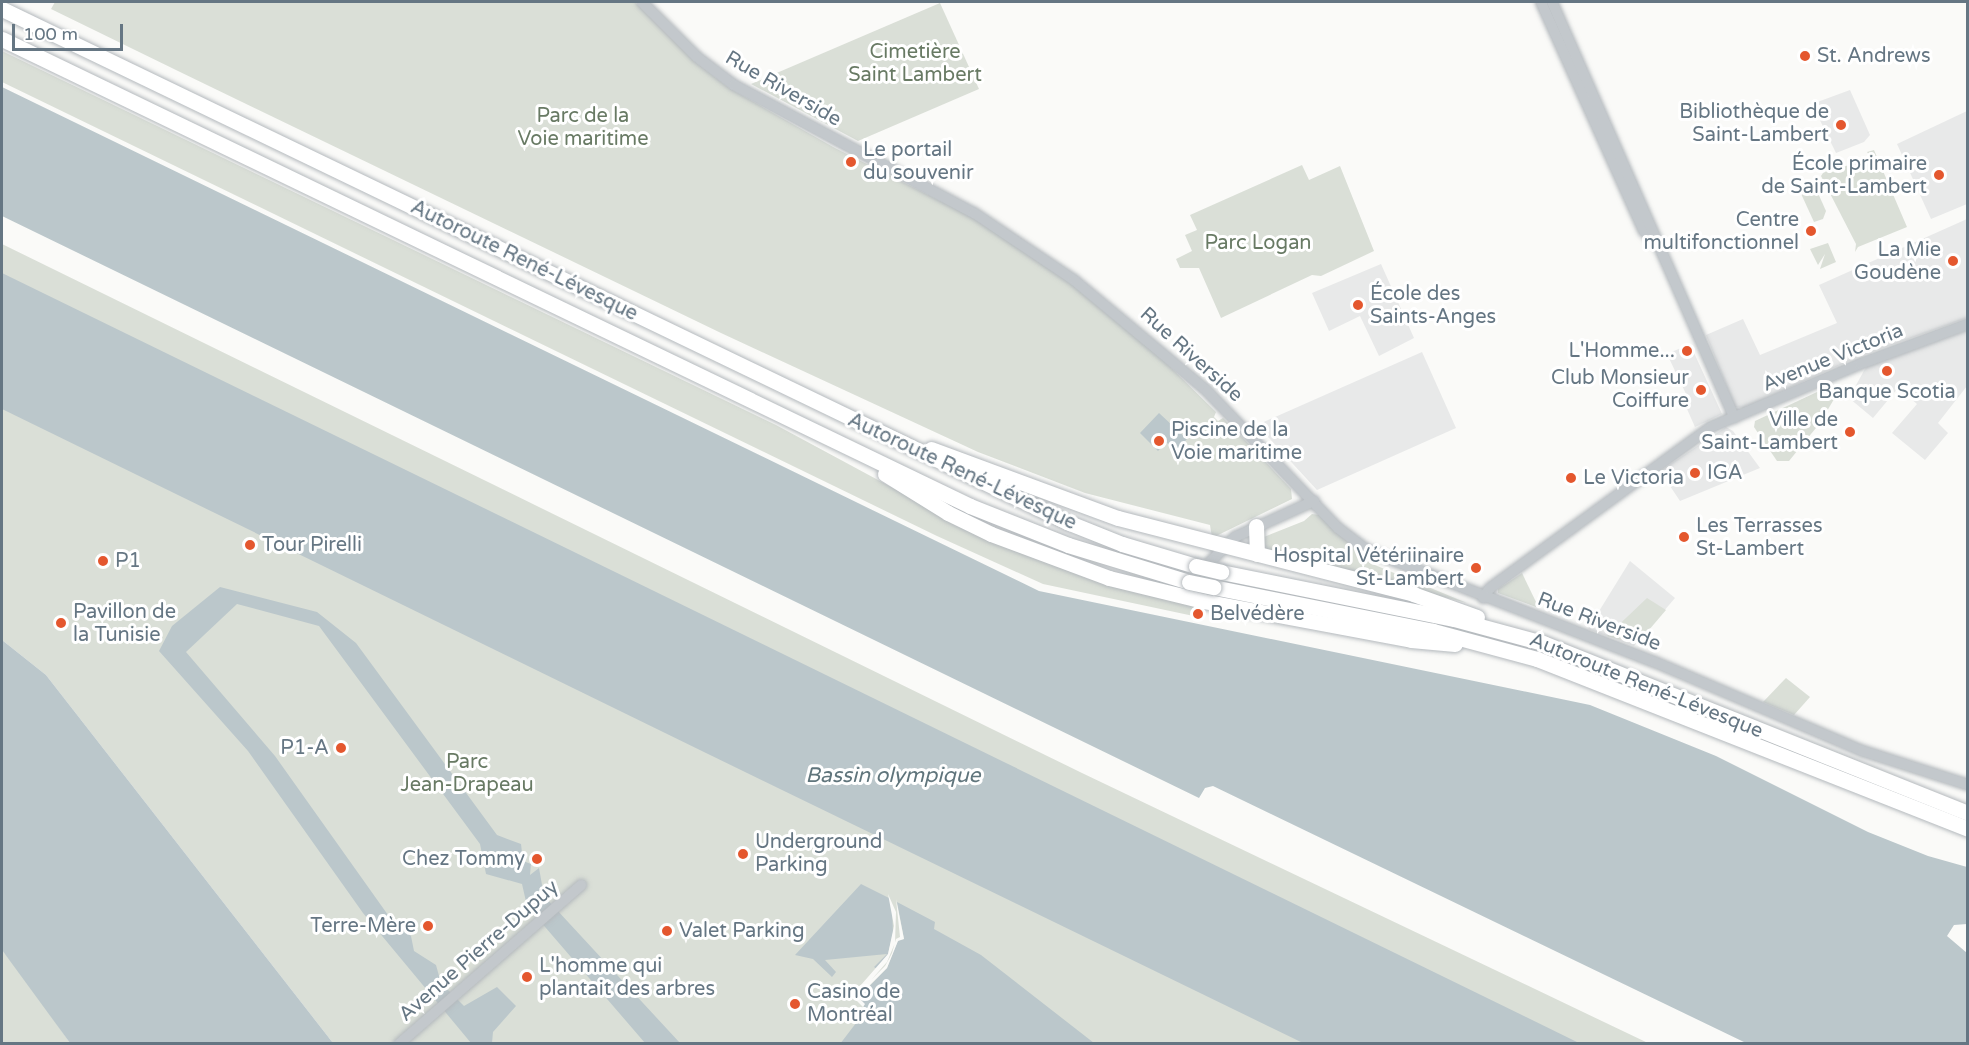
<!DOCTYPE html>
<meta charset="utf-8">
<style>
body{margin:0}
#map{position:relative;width:1969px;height:1045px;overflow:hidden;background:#fafaf8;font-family:"Varela Round",sans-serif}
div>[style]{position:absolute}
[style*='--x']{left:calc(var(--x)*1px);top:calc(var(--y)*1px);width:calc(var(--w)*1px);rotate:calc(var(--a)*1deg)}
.built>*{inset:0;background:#e8e9e9}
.green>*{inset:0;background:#dadfd7}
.water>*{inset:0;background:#bbc7cb}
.pier>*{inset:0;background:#fafaf8}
.roads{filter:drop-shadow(0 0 2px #b4b9bd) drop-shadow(0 0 2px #b4b9bd)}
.minor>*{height:10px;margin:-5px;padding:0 5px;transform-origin:5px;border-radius:5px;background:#c3c8cc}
.highway>*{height:15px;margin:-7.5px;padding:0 7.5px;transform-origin:7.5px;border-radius:7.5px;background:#fff}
.bridges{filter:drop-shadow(0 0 2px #b4b9bd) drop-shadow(0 0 2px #b4b9bd)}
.highway-bridge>*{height:15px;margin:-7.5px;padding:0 7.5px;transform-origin:7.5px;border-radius:7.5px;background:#fff}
.dots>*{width:16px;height:16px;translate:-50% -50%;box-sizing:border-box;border:3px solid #fff;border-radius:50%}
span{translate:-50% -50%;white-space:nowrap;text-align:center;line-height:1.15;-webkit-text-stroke:6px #fff;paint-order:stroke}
.park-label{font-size:20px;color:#687a64}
.poi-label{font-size:20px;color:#657683}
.left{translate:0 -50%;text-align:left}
.right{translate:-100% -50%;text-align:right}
.street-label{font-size:20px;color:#657683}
.water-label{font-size:21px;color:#60757c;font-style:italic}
.frame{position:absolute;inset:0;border:3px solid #657683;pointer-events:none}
.scale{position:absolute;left:12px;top:24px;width:111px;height:27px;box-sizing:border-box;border:3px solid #657683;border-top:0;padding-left:8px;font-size:18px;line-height:21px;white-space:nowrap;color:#657683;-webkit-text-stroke:4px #fff;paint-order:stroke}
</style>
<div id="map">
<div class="built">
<div style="clip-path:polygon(1850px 90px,1870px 135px,1864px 142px,1836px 153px,1812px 104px)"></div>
<div style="clip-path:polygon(1967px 111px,1967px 204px,1931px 219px,1897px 144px)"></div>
<div style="clip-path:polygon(1967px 219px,1967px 318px,1858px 357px,1744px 408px,1735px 407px,1706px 335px,1743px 319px,1760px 355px,1837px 323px,1819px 285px)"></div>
<div style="clip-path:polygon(1381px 264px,1414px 338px,1379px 356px,1360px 316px,1329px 331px,1312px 293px)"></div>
<div style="clip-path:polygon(1967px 330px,1967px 386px,1938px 423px,1948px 433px,1925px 460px,1892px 433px,1917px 404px,1898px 388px,1873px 418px,1849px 398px,1866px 367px)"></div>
<div style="clip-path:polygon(1690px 344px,1722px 414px,1695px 427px,1683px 400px,1687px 396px,1667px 354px)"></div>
<div style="clip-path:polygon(1422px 352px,1456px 428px,1317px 490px,1257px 425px)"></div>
<div style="clip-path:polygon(1726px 427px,1733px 431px,1760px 468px,1680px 501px,1660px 471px)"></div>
<div style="clip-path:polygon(1630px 561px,1675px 598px,1634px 646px,1588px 629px)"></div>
</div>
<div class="green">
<div style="clip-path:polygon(55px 2px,635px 2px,694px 61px,729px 88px,835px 148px,972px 217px,1064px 278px,1154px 351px,1216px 412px,1214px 417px,1218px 421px,1223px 418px,1243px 438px,1291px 489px,1292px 499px,1212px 538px,1210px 525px,1085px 493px,978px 452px,721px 333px,178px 71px,51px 9px)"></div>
<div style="clip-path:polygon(940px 3px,979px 89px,858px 141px,751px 84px)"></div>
<div style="clip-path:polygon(2px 51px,776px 425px,930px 508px,1206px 605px,1203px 618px,1043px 584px,937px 536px,2px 82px)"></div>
<div style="clip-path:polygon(1874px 150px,1907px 227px,1858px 247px,1855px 252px,1856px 244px,1821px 176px,1825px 170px,1829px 173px,1870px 156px,1867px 152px)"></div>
<div style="clip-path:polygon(1302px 165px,1309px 180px,1340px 166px,1374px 251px,1321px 276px,1312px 275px,1221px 318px,1199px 268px,1180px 268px,1176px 259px,1192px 251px,1185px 235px,1197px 230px,1190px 215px)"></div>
<div style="clip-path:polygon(1808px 180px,1813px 182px,1826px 211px,1823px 219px,1814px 222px,1797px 185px)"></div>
<div style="clip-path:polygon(1828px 243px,1836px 262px,1820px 269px,1825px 254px,1818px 265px,1810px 249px)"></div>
<div style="clip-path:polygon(2px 244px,1082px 773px,1648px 1043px,333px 1043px,46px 675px,2px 640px)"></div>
<div style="clip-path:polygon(1832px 385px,1837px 394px,1820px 423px,1789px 461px,1777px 461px,1754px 427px,1755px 421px)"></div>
<div style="clip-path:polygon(1312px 514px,1319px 515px,1370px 563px,1467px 603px,1266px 551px,1259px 539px,1304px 521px)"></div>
<div style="clip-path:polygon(1522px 573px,1537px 604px,1536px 607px,1498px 593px,1498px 589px)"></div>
<div style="clip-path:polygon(1647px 598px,1666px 610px,1637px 644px,1607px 636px)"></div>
<div style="clip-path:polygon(1786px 678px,1810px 697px,1794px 715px,1763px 702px)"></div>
<div style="clip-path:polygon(2px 950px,24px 977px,70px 1043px,2px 1043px)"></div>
</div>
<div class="water">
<div style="clip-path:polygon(2px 87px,1039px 591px,1590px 705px,1716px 756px,1868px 832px,1928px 856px,1967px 867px,1967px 924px,1954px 925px,1947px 936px,1967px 953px,1967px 1043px,1746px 1043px,1213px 786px,1205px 788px,1199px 798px,2px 216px)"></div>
<div style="clip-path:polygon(2px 273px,654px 591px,1579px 1043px,1303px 1043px,706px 753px,2px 409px)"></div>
<div style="clip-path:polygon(1159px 413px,1187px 439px,1176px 451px,1166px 442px,1158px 451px,1140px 433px)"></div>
<div style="clip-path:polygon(220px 587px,317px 612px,356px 643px,497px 835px,521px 844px,523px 861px,531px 864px,530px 875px,539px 868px,544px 896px,680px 1043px,645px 1043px,527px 906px,522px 884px,486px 874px,480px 844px,319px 626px,237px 604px,186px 652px,275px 756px,388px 915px,411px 936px,414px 951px,436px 965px,441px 983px,464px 1006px,497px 987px,516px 1006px,493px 1032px,492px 1043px,471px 1043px,363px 913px,248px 751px,159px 651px,172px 626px)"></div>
<div style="clip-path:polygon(2px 640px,46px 675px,333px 1043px,70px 1043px,2px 950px)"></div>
<div style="clip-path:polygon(861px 884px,889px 898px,892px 905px,893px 933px,888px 954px,882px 965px,877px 969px,874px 967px,887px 954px,825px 960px,836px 972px,832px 977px,813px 959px,795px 955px)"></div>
<div style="clip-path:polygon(897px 902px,935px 922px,934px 929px,981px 955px,1094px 1043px,840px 1044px,866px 1010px,858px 998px,887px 968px,898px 940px,904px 939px)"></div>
</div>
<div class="pier">
<div style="clip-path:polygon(888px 894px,896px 912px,895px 943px,887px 962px,872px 979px,885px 966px,889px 959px,892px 953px,896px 939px,900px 937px,896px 899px,904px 939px,898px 941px,887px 968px,858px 997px,865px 1004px,863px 1007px,845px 989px,854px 993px,888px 954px,894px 926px)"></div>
</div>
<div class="roads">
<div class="minor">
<div style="--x:642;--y:2;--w:78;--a:45"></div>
<div style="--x:697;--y:57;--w:46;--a:37.1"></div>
<div style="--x:734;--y:85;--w:272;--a:28.1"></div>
<div style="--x:974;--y:213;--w:120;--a:33.8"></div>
<div style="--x:1074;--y:280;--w:173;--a:39.8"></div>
<div style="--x:1207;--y:391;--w:190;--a:46.3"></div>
<div style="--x:1338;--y:528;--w:36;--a:37"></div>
<div style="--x:1367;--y:550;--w:309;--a:21.3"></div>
<div style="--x:1655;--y:662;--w:226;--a:23.2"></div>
<div style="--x:1863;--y:751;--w:110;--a:17.9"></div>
<div style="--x:1541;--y:2;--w:251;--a:65.8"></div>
<div style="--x:1644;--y:231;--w:13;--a:42"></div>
<div style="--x:1552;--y:2;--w:454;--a:66.3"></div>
<div style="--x:1196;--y:590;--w:30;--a:-64"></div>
<div style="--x:1209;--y:563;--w:37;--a:-45"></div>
<div style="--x:1235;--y:537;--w:87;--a:-24.5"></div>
<div style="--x:1483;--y:598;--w:12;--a:-55"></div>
<div style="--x:1490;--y:588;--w:273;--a:-36.1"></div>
<div style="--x:1711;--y:427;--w:162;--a:-22.9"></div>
<div style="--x:1860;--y:364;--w:115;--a:-20.3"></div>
<div style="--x:399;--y:1044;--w:242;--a:-41.1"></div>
</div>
<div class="highway">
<div style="--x:2;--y:9;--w:1182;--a:25.72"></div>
<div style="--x:1067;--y:522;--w:59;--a:21.8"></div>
<div style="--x:1122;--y:544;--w:77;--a:16.6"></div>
<div style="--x:2;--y:39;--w:1075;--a:25.75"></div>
<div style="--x:970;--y:506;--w:105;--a:21.7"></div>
<div style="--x:1068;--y:545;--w:127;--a:17"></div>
<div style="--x:931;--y:449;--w:199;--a:20.3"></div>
<div style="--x:1118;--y:518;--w:305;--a:14.4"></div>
<div style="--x:1413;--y:594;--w:68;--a:19.8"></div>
<div style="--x:885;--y:474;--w:74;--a:31.8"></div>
<div style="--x:948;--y:513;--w:48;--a:26"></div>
<div style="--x:991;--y:534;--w:126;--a:20.4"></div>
<div style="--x:1109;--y:578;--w:97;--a:13.7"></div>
<div style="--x:1203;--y:601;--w:212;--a:10.6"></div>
<div style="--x:1411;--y:640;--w:44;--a:5.2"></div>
<div style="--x:1256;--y:526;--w:28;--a:88"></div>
<div style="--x:1221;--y:572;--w:238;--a:11.4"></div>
<div style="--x:1454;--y:619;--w:92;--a:15.1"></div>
<div style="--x:1543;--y:643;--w:458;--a:21.8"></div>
<div style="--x:1213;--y:587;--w:224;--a:11.3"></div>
<div style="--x:1433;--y:631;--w:108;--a:15.1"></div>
<div style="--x:1537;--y:659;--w:463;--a:21.5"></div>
</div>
</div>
<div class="bridges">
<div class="highway-bridge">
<div style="--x:1196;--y:566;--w:26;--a:13"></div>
<div style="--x:1189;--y:582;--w:25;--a:12"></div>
</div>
</div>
<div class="dots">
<div style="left:1805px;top:56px;background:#e4572e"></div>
<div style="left:1841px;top:125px;background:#e4572e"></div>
<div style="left:851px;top:162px;background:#e4572e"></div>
<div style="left:1939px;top:175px;background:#e4572e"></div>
<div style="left:1811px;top:231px;background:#e4572e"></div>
<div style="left:1953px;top:261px;background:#e4572e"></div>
<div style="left:1358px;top:305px;background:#e4572e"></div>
<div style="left:1687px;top:351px;background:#e4572e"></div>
<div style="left:1887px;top:371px;background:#e4572e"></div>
<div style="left:1701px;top:390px;background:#e4572e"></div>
<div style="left:1850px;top:432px;background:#e4572e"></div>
<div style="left:1159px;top:441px;background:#e4572e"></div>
<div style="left:1695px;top:473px;background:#e4572e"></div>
<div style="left:1571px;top:478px;background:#e4572e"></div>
<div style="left:1684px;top:537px;background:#e4572e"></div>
<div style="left:250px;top:545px;background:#e4572e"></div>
<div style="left:103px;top:561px;background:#e4572e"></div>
<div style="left:1476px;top:568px;background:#e4572e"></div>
<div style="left:1198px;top:614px;background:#e4572e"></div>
<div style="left:61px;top:623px;background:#e4572e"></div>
<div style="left:341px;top:748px;background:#e4572e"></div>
<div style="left:743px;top:854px;background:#e4572e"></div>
<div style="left:537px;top:859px;background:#e4572e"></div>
<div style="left:428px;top:926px;background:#e4572e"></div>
<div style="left:667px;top:931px;background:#e4572e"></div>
<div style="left:527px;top:977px;background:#e4572e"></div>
<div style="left:795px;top:1004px;background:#e4572e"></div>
</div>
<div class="park-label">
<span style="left:915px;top:64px">Cimetière<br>Saint Lambert</span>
<span style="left:583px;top:128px">Parc de la<br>Voie maritime</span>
<span style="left:1258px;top:243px">Parc Logan</span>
<span style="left:467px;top:774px">Parc<br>Jean-Drapeau</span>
</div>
<div class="poi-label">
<span class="left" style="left:1817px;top:56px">St. Andrews</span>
<span class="right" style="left:1829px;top:124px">Bibliothèque de<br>Saint-Lambert</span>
<span class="left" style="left:863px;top:162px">Le portail<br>du souvenir</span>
<span class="right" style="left:1927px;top:176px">École primaire<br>de Saint-Lambert</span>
<span class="right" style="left:1799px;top:232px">Centre<br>multifonctionnel</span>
<span class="right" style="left:1941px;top:262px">La Mie<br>Goudène</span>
<span class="left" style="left:1370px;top:306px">École des<br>Saints-Anges</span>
<span class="right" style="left:1675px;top:351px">L'Homme...</span>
<span class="right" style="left:1689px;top:390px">Club Monsieur<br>Coiffure</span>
<span style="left:1887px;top:392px">Banque Scotia</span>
<span class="right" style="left:1838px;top:432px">Ville de<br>Saint-Lambert</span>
<span class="left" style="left:1171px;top:442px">Piscine de la<br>Voie maritime</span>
<span class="left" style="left:1707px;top:473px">IGA</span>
<span class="left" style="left:1583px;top:478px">Le Victoria</span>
<span class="left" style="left:1696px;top:538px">Les Terrasses<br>St-Lambert</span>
<span class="left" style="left:262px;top:545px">Tour Pirelli</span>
<span class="right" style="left:1464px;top:568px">Hospital Vétériinaire<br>St-Lambert</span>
<span class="left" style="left:115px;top:561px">P1</span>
<span class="left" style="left:73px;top:624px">Pavillon de<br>la Tunisie</span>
<span class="left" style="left:1210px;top:614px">Belvédère</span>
<span class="right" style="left:329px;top:748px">P1-A</span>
<span class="left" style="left:755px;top:854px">Underground<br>Parking</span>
<span class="right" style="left:525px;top:859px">Chez Tommy</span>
<span class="right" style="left:416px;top:926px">Terre-Mère</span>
<span class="left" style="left:679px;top:931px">Valet Parking</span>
<span class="left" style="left:539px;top:978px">L'homme qui<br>plantait des arbres</span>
<span class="left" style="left:807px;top:1004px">Casino de<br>Montréal</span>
</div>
<div class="street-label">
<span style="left:783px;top:89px;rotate:30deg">Rue Riverside</span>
<span style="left:524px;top:261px;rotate:26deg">Autoroute René-Lévesque</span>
<span style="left:1191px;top:355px;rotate:42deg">Rue Riverside</span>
<span style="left:1833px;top:358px;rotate:-22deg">Avenue Victoria</span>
<span style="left:962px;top:472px;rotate:25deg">Autoroute René-Lévesque</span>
<span style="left:1599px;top:622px;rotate:21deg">Rue Riverside</span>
<span style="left:1646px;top:686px;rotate:22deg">Autoroute René-Lévesque</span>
<span style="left:479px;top:951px;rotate:-41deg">Avenue Pierre-Dupuy</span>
</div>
<div class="water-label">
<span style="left:893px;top:776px">Bassin olympique</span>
</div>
<div class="frame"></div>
<div class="scale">100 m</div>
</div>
